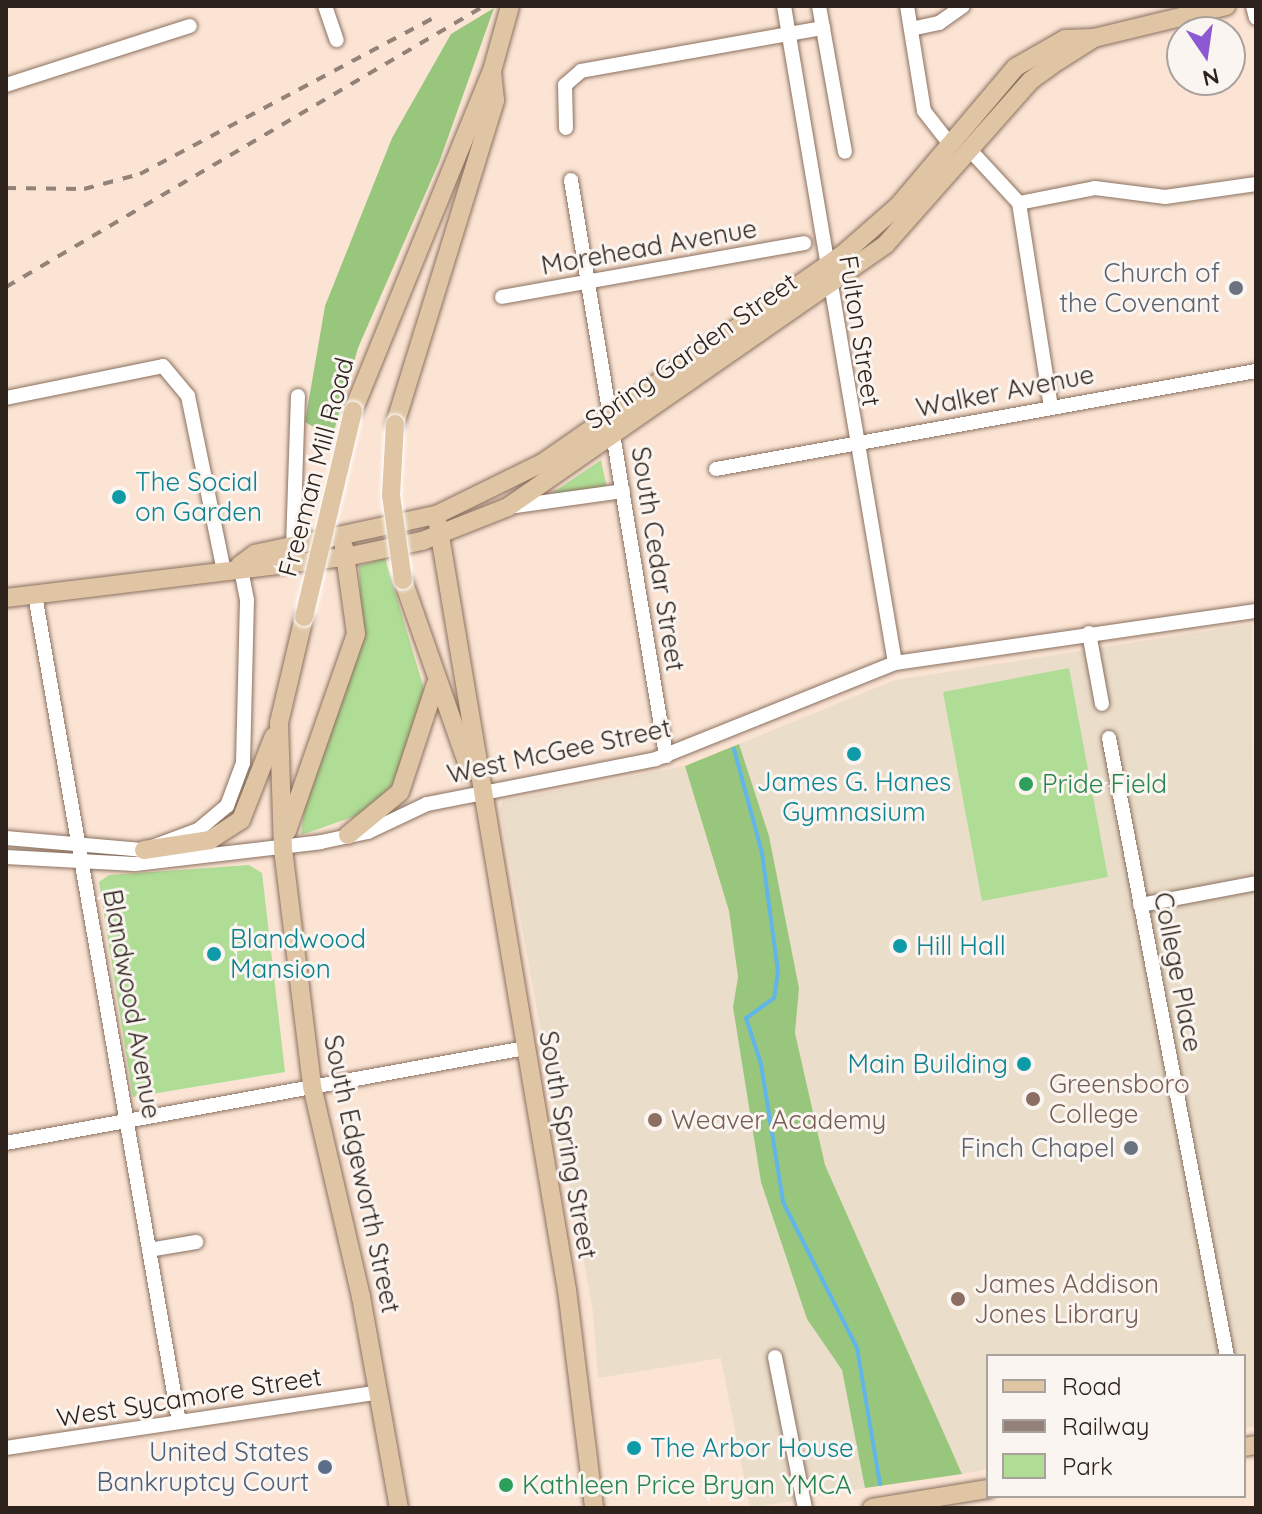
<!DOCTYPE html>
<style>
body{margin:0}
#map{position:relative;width:1262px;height:1514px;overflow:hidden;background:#fbe4d4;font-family:Quicksand,sans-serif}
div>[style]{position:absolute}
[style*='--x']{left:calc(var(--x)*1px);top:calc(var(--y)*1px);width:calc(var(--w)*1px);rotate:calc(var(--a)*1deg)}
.education>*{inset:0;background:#eaddc9}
.green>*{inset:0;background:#afdd95}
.forest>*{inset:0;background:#98c67d}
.stream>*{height:4px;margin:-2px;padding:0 2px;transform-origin:2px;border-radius:2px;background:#61b5e9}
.roads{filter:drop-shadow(0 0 2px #8a705f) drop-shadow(0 0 2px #8a705f)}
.minor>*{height:14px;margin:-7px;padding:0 7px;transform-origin:7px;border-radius:7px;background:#fff}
.major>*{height:18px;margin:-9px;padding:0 9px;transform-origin:9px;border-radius:9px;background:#dfc5a3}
.rail>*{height:4px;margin-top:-2px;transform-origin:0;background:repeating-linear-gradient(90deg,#938277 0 10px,transparent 0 20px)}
.bridges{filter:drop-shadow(0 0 2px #fff) drop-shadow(0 0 2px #fff)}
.major-bridge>*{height:18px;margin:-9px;padding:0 9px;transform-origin:9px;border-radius:9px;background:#dfc5a3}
.dots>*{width:22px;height:22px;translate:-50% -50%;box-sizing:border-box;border:4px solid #fbf5f1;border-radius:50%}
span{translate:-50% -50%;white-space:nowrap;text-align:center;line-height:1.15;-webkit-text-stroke:6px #fbf5f1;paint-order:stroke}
.street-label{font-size:26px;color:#2d231c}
.worship-label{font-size:26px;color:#5b616d}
.right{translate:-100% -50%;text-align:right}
.culture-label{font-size:26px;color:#0d838f}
.left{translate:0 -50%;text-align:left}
.leisure-label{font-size:26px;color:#27864d}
.education-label{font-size:26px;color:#785e54}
.service-label{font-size:26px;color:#4e5e75}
.frame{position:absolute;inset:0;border:8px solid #2d231c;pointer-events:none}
.legend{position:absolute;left:986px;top:1354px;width:260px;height:144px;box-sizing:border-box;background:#fbf5f1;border:2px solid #a9a19c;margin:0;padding:10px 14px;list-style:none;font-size:24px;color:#2d231c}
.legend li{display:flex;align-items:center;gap:16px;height:40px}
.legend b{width:40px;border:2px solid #a9a19c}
.north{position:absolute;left:1166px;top:16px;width:80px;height:80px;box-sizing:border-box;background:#fbf5f1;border:2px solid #a9a19c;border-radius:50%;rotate:167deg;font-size:22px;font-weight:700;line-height:32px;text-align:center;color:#2d231c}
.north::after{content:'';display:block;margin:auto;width:28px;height:36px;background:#8c59d2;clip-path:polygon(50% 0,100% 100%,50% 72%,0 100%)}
</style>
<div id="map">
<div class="education">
<div style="clip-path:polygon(1252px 624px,1256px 1426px,1244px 1428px,1244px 1356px,988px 1356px,988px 1469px,962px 1474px,825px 1165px,795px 1033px,799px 988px,769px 836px,739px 744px,895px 680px)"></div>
<div style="clip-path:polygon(685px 766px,729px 911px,738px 977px,733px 1007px,807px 1319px,842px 1370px,865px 1488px,750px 1508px,721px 1358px,598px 1378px,593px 1311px,500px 809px,503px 801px)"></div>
</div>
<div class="green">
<div style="clip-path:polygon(601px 460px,607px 488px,552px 496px,552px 493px)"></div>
<div style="clip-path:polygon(385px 558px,424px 689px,413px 740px,396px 781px,364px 813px,301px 835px,309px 767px,362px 643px,359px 566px)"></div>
<div style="clip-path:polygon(1069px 668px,1108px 877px,982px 901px,943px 692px)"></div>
<div style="clip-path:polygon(249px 865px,262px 873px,285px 1072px,133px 1097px,99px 882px,109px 875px)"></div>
</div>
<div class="forest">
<div style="clip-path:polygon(494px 8px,440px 160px,358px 348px,332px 438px,305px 422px,325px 306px,392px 138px,451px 34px)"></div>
<div style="clip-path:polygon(739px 744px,769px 836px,799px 988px,795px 1033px,825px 1165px,962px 1474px,865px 1488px,842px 1370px,807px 1319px,761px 1182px,733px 1007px,738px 977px,729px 911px,685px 766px)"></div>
</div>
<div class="stream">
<div style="--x:734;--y:749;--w:108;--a:74.9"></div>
<div style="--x:762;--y:853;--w:119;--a:82.3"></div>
<div style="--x:778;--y:971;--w:27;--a:98"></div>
<div style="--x:774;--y:998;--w:34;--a:144"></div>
<div style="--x:746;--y:1018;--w:48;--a:71.9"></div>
<div style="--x:761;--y:1064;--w:140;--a:80.9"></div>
<div style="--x:783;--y:1202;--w:164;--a:63.1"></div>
<div style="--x:857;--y:1348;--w:138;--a:80.4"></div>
</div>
<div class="roads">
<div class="minor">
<div style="--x:325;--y:6;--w:36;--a:71"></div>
<div style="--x:784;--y:6;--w:666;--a:80.41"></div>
<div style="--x:819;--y:6;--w:148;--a:79.9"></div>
<div style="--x:907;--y:6;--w:106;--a:80.8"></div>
<div style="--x:924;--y:111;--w:41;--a:52"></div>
<div style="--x:1253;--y:6;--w:12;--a:76"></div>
<div style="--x:911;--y:29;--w:29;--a:-12"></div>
<div style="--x:939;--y:23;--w:29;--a:-35"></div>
<div style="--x:6;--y:85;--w:193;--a:-17.8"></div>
<div style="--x:566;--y:128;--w:43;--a:-91.3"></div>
<div style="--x:565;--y:85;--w:21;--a:-41"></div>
<div style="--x:581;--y:71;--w:246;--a:-10.1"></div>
<div style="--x:969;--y:149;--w:74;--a:47.2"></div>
<div style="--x:1019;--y:203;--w:206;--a:81.1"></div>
<div style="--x:571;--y:180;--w:584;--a:80.63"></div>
<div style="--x:1019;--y:203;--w:77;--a:-11.2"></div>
<div style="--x:1095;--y:188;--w:71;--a:7.3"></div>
<div style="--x:1165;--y:197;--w:92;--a:-8.1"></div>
<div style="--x:502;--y:297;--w:307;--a:-10.1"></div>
<div style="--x:6;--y:398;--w:160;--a:-11.5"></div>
<div style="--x:163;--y:366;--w:39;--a:50"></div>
<div style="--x:188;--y:396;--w:175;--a:78.4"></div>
<div style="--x:716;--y:469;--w:549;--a:-10.29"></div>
<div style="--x:508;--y:507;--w:116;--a:-7.9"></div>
<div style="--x:293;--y:546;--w:150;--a:-88.1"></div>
<div style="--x:35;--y:595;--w:839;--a:80.12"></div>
<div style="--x:1089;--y:633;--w:72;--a:79.6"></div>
<div style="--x:1109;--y:738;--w:629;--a:79.19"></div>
<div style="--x:6;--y:838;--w:139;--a:5"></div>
<div style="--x:144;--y:850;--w:58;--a:-20.3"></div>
<div style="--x:198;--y:830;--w:38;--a:-40"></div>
<div style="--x:227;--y:806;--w:46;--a:-69.6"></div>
<div style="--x:243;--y:763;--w:163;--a:-88.6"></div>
<div style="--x:247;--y:600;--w:36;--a:-101"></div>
<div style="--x:6;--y:857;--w:129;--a:3.1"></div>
<div style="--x:135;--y:864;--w:187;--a:-6.7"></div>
<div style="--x:321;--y:842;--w:48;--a:-12"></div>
<div style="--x:368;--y:832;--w:65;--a:-25.4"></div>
<div style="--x:427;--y:804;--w:233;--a:-11.1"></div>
<div style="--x:656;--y:759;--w:258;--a:-21.9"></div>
<div style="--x:895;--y:663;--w:365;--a:-8.2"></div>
<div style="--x:1140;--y:905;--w:118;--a:-10.7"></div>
<div style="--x:6;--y:1143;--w:528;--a:-10.37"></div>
<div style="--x:149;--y:1250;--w:48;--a:-9.7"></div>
<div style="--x:775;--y:1357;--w:154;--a:78.8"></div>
<div style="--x:6;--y:1448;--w:377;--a:-8.5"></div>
</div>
<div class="major">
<div style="--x:353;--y:411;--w:367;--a:-67.8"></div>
<div style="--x:395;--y:424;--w:339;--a:-72.8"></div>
<div style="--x:495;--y:100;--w:29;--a:-96"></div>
<div style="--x:492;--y:71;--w:67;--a:-74.5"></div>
<div style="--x:438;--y:524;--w:777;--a:80.44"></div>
<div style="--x:567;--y:1290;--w:220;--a:82.9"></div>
<div style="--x:240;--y:565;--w:19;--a:-36"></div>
<div style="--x:255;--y:554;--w:185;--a:-12.2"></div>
<div style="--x:436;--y:515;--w:120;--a:-26.1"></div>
<div style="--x:544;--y:462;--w:363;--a:-34.8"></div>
<div style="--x:842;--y:255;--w:74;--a:-41.2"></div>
<div style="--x:898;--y:206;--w:182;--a:-49.7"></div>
<div style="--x:1016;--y:67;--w:56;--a:-29.7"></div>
<div style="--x:1065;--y:39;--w:29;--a:-2"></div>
<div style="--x:403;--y:580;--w:202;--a:70.7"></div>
<div style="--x:6;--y:598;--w:342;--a:-6.9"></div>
<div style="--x:346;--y:557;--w:78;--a:-11.9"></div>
<div style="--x:422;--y:541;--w:92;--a:-21.6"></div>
<div style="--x:508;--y:507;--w:460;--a:-34.8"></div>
<div style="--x:886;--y:244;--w:217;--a:-48.5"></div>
<div style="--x:1030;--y:81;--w:34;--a:-36"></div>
<div style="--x:1058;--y:61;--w:43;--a:-32.6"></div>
<div style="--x:1094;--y:38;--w:136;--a:-13.6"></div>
<div style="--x:304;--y:617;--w:109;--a:103.3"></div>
<div style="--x:279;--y:723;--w:126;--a:88.2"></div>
<div style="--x:283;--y:849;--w:239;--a:83"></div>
<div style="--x:312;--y:1086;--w:217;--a:76.9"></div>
<div style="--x:361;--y:1297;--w:214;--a:79.8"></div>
<div style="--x:287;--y:831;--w:209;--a:-70.7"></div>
<div style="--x:356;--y:634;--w:88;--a:-97.9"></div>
<div style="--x:348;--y:835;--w:67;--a:-39.6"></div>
<div style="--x:400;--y:792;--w:112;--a:-71.7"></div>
<div style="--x:144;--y:850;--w:67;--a:-8.6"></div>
<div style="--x:210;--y:840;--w:37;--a:-33"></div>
<div style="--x:241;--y:820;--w:90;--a:-68.6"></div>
<div style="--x:1244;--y:1447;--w:12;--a:-9"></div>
<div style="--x:872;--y:1508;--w:118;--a:-9.3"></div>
</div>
</div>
<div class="rail">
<div style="--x:6;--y:188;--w:78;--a:0.7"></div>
<div style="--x:84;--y:189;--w:58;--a:-15"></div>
<div style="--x:140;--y:174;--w:332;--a:-28"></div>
<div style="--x:6;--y:287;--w:554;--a:-30.45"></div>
</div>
<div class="bridges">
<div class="major-bridge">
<div style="--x:395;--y:424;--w:71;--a:93.2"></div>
<div style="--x:391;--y:495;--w:86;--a:82"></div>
<div style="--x:304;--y:617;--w:212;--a:-76.6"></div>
</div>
</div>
<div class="dots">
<div style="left:1236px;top:288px;background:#6b7280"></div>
<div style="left:119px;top:497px;background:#0f9aa8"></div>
<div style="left:854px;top:754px;background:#0f9aa8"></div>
<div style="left:1026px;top:784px;background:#2e9e5b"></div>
<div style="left:900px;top:946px;background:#0f9aa8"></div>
<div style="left:214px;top:954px;background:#0f9aa8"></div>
<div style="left:1024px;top:1064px;background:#0f9aa8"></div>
<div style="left:1033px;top:1099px;background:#8d6e63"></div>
<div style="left:655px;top:1120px;background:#8d6e63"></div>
<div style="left:1131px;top:1148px;background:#6b7280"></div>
<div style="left:958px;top:1299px;background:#8d6e63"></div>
<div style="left:634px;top:1448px;background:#0f9aa8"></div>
<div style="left:325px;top:1467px;background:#5c6f8a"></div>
<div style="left:506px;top:1485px;background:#2e9e5b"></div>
</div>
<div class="street-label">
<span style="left:649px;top:247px;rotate:-10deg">Morehead Avenue</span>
<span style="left:860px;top:331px;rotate:81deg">Fulton Street</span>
<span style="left:691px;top:351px;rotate:-35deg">Spring Garden Street</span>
<span style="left:1005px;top:391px;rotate:-11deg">Walker Avenue</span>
<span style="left:316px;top:467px;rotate:-75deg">Freeman Mill Road</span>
<span style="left:658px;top:559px;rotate:81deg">South Cedar Street</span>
<span style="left:559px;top:751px;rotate:-12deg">West McGee Street</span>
<span style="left:1178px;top:972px;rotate:79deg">College Place</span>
<span style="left:132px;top:1004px;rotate:80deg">Blandwood Avenue</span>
<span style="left:568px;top:1145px;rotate:80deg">South Spring Street</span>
<span style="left:362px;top:1174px;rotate:78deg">South Edgeworth Street</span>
<span style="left:189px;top:1397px;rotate:-9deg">West Sycamore Street</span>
</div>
<div class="worship-label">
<span class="right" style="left:1220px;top:288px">Church of<br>the Covenant</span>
<span class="right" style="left:1115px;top:1148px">Finch Chapel</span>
</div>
<div class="culture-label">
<span class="left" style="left:135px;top:497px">The Social<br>on Garden</span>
<span style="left:854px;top:797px">James G. Hanes<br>Gymnasium</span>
<span class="left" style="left:230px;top:954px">Blandwood<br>Mansion</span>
<span class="left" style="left:916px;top:946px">Hill Hall</span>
<span class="right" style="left:1008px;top:1064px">Main Building</span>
<span class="left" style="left:650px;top:1448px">The Arbor House</span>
</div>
<div class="leisure-label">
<span class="left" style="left:1042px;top:784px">Pride Field</span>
<span class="left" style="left:522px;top:1485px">Kathleen Price Bryan YMCA</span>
</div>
<div class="education-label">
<span class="left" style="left:1049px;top:1099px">Greensboro<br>College</span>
<span class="left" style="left:671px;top:1120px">Weaver Academy</span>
<span class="left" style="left:974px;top:1299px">James Addison<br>Jones Library</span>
</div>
<div class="service-label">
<span class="right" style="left:309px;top:1467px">United States<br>Bankruptcy Court</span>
</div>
<div class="frame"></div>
<ul class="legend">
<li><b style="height:10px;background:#dfc5a3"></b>Road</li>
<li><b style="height:10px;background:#938277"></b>Railway</li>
<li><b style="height:22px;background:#afdd95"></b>Park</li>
</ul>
<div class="north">N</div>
</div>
